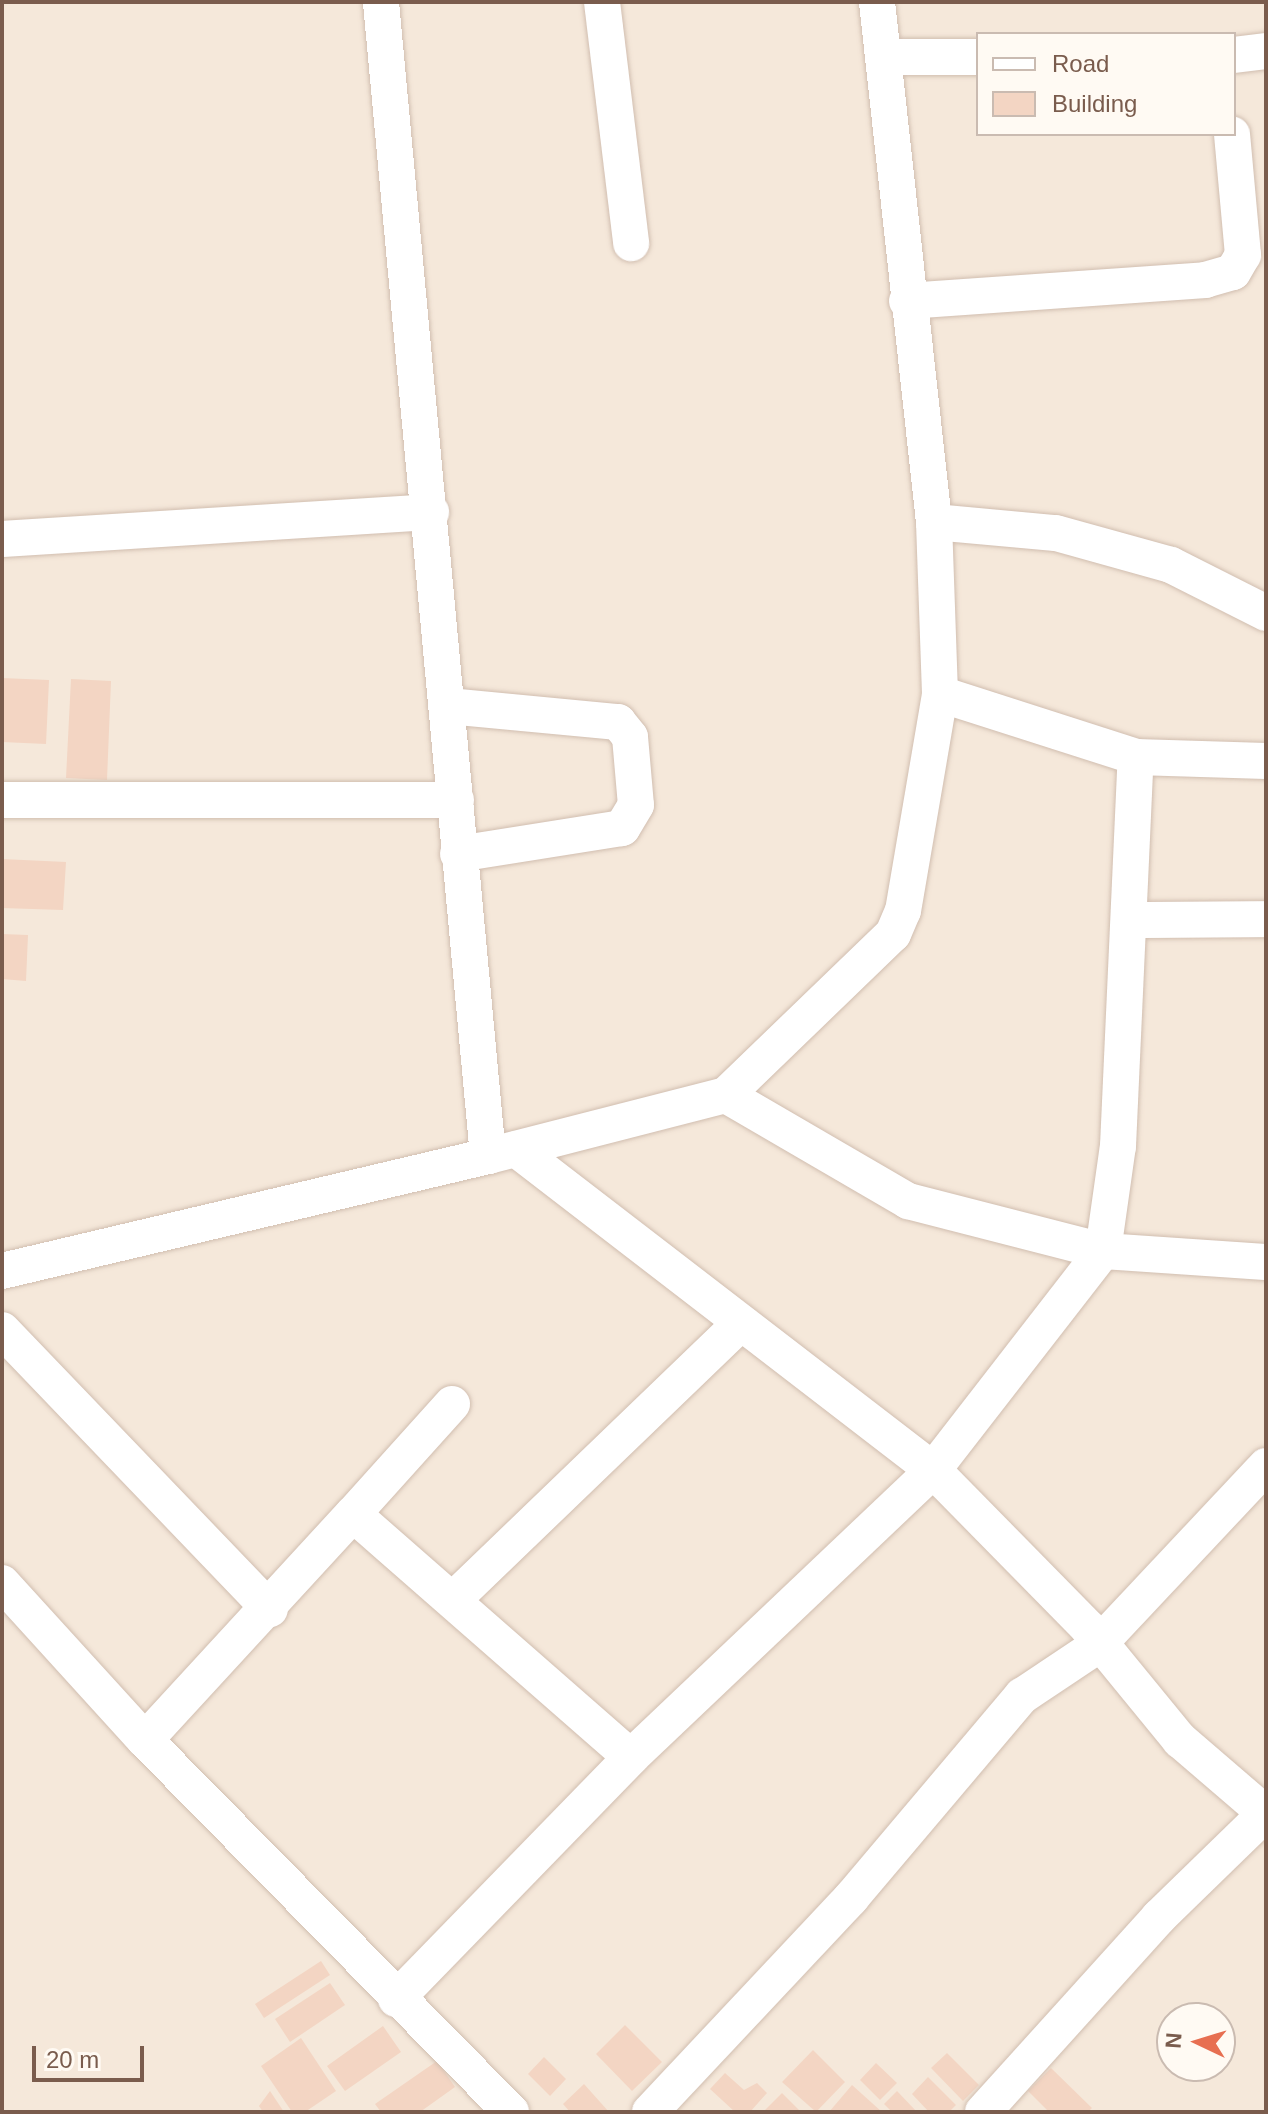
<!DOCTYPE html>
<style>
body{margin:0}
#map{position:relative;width:1268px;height:2114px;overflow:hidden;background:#fdf6ec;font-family:Helvetica,sans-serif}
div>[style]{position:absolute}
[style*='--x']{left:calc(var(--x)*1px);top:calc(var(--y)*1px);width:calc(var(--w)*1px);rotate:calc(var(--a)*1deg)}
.residential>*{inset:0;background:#f5e8da}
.building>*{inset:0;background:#f3d5c3}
.roads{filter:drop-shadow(0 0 2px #d1beb0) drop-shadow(0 0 2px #d1beb0)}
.street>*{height:36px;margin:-18px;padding:0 18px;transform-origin:18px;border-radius:18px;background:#fff}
span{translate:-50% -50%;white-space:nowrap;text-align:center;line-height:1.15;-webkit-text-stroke:7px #fffaf3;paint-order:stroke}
.frame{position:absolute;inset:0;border:4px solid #7a5c4d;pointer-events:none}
.legend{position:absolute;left:976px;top:32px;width:260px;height:104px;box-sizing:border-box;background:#fffaf3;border:2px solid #cabbb1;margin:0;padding:10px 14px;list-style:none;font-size:24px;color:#7a5c4d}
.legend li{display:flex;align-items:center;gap:16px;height:40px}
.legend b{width:40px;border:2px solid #cabbb1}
.north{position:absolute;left:1156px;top:2002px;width:80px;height:80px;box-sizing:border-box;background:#fffaf3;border:2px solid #cabbb1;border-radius:50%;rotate:274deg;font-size:22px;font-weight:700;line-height:32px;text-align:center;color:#7a5c4d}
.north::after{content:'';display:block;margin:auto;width:28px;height:36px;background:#e76f51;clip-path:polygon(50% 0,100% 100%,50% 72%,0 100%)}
.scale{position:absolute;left:32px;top:2046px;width:112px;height:36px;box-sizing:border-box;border:4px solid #7a5c4d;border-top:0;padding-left:10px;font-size:24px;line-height:28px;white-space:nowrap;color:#7a5c4d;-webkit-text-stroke:6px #fffaf3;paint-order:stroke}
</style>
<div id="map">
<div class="residential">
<div style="clip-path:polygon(evenodd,2px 2px,1266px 2px,1266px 2112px,2px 2112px,2px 2px,978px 34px,1234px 34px,1234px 134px,978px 134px,978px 34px,2px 2px,1172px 2018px,1220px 2018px,1220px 2066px,1172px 2066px,1172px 2018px)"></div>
</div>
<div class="building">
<div style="clip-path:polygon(2px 678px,49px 680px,46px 744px,2px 742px)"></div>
<div style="clip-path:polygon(71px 679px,111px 681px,107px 780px,66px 778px)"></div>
<div style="clip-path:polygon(2px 859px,66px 862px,63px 910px,2px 908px)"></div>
<div style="clip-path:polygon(2px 934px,28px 935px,26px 981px,2px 979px)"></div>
<div style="clip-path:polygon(321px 1961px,330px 1975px,264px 2018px,255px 2004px)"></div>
<div style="clip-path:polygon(330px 1983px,345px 2005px,290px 2042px,275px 2019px)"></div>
<div style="clip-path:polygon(625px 2025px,662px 2062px,632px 2091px,596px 2054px)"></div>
<div style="clip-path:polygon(383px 2026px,401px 2052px,345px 2091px,327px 2066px)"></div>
<div style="clip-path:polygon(301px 2038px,336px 2091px,305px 2112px,292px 2112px,261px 2066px)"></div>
<div style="clip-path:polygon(813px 2050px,845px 2082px,816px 2112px,782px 2082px)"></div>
<div style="clip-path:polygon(947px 2053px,979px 2085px,963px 2101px,931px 2068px)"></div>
<div style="clip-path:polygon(544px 2057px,566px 2079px,550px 2096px,528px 2074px)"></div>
<div style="clip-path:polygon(437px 2061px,455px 2087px,420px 2112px,381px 2112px,375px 2104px)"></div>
<div style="clip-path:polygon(876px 2063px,897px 2083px,880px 2100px,860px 2080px)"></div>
<div style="clip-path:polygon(1051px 2068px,1092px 2108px,1088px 2112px,1049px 2112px,1028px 2091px)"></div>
<div style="clip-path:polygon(725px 2073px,744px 2090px,757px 2083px,767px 2093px,750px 2112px,735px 2112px,710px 2089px)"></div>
<div style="clip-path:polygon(928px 2077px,956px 2105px,949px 2112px,929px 2112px,912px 2094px)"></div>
<div style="clip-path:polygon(584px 2084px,609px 2112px,570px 2112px,563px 2104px)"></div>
<div style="clip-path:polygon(852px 2085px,882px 2112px,829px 2112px)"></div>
<div style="clip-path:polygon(270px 2091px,284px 2112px,263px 2112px,259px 2106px)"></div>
<div style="clip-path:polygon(897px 2091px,917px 2112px,892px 2112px,884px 2104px)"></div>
<div style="clip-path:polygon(782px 2093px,801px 2112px,763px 2112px)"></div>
</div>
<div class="roads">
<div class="street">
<div style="--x:602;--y:2;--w:243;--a:83.1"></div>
<div style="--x:1234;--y:55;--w:32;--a:-7"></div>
<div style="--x:886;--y:57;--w:92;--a:0"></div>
<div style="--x:907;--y:301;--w:299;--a:-4"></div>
<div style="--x:1205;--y:280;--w:29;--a:-16"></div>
<div style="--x:1233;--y:272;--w:20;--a:-60"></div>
<div style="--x:1243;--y:255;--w:121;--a:-95.2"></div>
<div style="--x:934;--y:522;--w:122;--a:5.2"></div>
<div style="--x:1056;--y:533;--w:119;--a:15.5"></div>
<div style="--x:1171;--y:565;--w:106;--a:26.8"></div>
<div style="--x:2;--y:539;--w:430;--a:-3.6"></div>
<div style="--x:940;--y:694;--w:206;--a:17.8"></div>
<div style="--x:1136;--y:757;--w:130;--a:1.8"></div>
<div style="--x:448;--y:706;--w:171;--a:5.4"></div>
<div style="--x:618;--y:722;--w:19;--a:51"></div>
<div style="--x:630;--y:737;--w:68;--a:85"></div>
<div style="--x:636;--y:805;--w:27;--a:121"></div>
<div style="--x:622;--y:828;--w:166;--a:171"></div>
<div style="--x:2;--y:800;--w:454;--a:0"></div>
<div style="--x:1129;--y:920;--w:137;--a:-0.4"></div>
<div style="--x:726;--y:1095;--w:211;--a:30.2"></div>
<div style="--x:908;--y:1201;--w:201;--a:14.4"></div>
<div style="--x:1103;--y:1251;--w:106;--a:-81.9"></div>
<div style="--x:1118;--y:1146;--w:389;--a:-87.4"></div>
<div style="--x:516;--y:1149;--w:526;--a:37.59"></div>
<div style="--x:933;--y:1470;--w:223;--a:45.5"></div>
<div style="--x:1089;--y:1629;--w:144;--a:50.7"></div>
<div style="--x:1180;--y:1740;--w:113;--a:40.7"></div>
<div style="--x:488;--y:1156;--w:246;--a:-14.4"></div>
<div style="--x:726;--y:1095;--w:232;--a:-44"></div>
<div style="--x:893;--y:934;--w:25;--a:-67"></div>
<div style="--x:903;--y:911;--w:220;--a:-80.3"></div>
<div style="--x:940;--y:694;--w:172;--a:-92"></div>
<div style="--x:934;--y:522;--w:523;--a:-96.26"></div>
<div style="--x:2;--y:1271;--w:499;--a:-13.3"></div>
<div style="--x:488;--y:1156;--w:1159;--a:-95.3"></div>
<div style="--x:2;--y:1330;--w:387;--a:46.2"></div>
<div style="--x:353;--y:1514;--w:148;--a:-48"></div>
<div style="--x:2;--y:1583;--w:212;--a:47.7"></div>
<div style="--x:145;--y:1740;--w:522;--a:45.47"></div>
<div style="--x:455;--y:1598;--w:394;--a:-43.9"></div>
<div style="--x:145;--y:1740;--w:307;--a:-47.4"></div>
<div style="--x:353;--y:1514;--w:369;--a:41.2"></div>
<div style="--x:396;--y:1999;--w:337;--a:-45.8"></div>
<div style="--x:631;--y:1757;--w:417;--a:-43.5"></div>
<div style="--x:933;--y:1470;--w:277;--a:-52.2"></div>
<div style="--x:1103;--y:1251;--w:163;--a:3.9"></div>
<div style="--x:650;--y:2112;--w:294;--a:-46.8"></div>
<div style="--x:851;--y:1898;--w:265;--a:-49.8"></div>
<div style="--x:1022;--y:1696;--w:90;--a:-33.7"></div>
<div style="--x:1097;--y:1646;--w:247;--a:-46.8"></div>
<div style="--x:983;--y:2112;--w:263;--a:-47.9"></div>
<div style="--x:1159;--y:1917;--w:149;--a:-44.2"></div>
</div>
</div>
<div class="frame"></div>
<ul class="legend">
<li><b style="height:10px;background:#fff"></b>Road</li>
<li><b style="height:22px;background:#f3d5c3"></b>Building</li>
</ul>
<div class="north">N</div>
<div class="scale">20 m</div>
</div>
